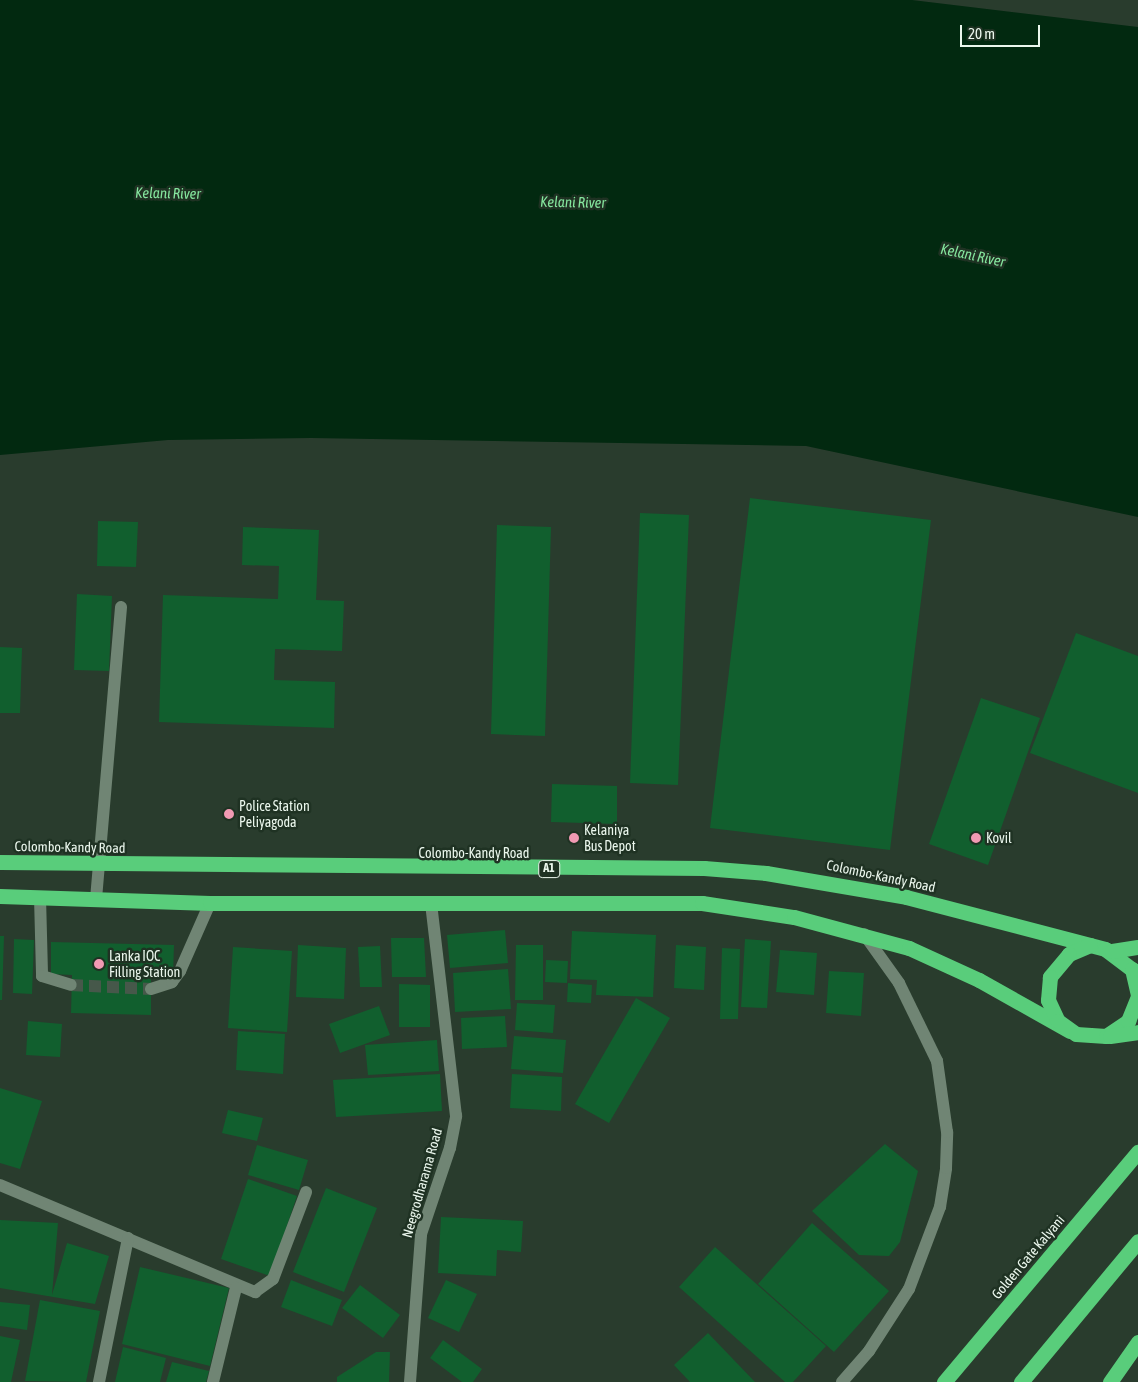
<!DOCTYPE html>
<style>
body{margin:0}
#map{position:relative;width:1138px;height:1382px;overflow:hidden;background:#293c2d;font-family:"Asap Condensed",sans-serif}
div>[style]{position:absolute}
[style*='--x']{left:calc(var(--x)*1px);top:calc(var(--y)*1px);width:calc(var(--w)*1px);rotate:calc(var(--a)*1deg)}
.water>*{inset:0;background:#022910}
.building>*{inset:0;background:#115f2e}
.minor-tunnel>*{height:12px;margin-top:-6px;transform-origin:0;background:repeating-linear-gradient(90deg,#46584a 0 12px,transparent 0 18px)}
.minor>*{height:12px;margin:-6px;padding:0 6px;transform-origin:6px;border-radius:6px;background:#708574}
.highway>*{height:15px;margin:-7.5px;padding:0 7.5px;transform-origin:7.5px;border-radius:7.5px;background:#59cd7b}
.dots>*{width:14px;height:14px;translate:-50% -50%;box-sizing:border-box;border:2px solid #1f3223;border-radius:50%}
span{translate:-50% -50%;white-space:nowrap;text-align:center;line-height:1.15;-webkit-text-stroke:5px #1f3223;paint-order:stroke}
.shield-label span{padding:1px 4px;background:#1f3223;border:1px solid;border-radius:4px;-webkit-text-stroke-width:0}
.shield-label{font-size:12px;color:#ebf7ed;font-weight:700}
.poi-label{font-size:14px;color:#ebf7ed}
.left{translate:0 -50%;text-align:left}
.street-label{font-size:14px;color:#ebf7ed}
.water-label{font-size:15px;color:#85e69e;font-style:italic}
.scale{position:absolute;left:960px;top:25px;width:80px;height:22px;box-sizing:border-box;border:2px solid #ebf7ed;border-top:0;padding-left:6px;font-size:15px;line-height:18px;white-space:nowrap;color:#ebf7ed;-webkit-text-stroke:4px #1f3223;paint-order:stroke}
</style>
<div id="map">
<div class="water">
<div style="clip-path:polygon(0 0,912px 0,1138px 27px,1138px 517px,806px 446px,311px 438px,168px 440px,0 455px)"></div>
</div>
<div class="building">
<div style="clip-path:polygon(750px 498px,931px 520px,890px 850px,710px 828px)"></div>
<div style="clip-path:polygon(640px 513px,689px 515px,678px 785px,630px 783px)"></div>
<div style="clip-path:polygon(98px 521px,138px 522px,136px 567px,97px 566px)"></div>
<div style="clip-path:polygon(497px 525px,551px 527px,545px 736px,491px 734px)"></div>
<div style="clip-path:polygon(243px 527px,319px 530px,316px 600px,344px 601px,342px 651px,275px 649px,274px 680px,335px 682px,334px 728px,159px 722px,163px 595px,278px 599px,279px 566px,242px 565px)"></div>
<div style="clip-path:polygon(77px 594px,112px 596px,109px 671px,74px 670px)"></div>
<div style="clip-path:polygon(1076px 633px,1138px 656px,1138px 793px,1030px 753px)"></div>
<div style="clip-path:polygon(0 647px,22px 648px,20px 713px,0 713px)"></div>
<div style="clip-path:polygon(981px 698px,1040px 718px,988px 865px,929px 844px)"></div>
<div style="clip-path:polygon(552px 784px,617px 786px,617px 824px,551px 822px)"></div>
<div style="clip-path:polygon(505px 930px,508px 963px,450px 968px,447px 935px)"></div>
<div style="clip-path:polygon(572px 931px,656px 935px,653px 997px,596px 995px,597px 980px,570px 979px)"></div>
<div style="clip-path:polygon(0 936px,4px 936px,2px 1000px,0 1000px)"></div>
<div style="clip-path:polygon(391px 938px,424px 938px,426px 977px,392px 977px)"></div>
<div style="clip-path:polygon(14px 939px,34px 940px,32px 994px,13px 993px)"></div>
<div style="clip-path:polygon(745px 939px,771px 941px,767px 1008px,741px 1007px)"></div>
<div style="clip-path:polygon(51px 942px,174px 945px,173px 976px,151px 975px,151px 1015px,71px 1013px,72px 975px,51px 974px)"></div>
<div style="clip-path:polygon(298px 945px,346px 948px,344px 999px,296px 997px)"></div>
<div style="clip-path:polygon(516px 945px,543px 945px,543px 1000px,515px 1000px)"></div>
<div style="clip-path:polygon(676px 945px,706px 947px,704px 990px,674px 988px)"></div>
<div style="clip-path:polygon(380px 946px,382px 987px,360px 987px,358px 947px)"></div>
<div style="clip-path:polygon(233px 947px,292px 951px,287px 1032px,228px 1028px)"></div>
<div style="clip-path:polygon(722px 948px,740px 949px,738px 1019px,720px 1019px)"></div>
<div style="clip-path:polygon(780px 950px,817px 953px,814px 995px,776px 992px)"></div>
<div style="clip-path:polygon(546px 960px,568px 961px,567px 983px,545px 982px)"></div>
<div style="clip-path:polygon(508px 969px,511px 1009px,455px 1012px,453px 973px)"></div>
<div style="clip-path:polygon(829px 971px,864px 973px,861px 1016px,826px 1013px)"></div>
<div style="clip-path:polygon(568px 983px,592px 985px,591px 1003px,567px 1002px)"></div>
<div style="clip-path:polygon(399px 984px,430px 985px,430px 1027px,399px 1027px)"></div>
<div style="clip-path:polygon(636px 998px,670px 1018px,609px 1123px,575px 1104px)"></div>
<div style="clip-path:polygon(517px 1003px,555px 1005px,553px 1033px,515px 1030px)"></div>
<div style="clip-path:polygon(379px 1006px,390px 1035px,340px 1053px,329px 1024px)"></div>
<div style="clip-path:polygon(505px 1016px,507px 1047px,462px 1049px,461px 1018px)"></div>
<div style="clip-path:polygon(28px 1021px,62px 1024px,60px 1057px,26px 1055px)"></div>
<div style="clip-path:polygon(238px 1031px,285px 1034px,283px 1074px,236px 1070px)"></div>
<div style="clip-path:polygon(514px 1036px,566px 1040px,563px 1073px,511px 1069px)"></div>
<div style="clip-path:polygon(437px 1040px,439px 1071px,368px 1075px,365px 1045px)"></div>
<div style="clip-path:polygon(440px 1074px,442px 1111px,336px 1117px,333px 1080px)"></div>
<div style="clip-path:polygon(512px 1074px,562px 1077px,561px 1111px,510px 1108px)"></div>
<div style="clip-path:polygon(0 1088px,42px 1101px,20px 1169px,0 1163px)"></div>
<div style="clip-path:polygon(228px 1110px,263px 1118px,257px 1141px,222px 1133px)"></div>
<div style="clip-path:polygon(885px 1144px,918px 1171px,900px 1242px,889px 1256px,859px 1255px,812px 1211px)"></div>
<div style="clip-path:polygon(257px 1145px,308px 1160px,299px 1190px,248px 1175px)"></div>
<div style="clip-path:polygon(248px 1179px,297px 1196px,270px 1276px,221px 1259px)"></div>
<div style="clip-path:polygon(326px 1188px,377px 1208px,344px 1292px,293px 1272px)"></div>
<div style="clip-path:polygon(441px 1217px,523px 1221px,521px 1252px,497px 1250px,496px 1276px,438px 1273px)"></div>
<div style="clip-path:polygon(0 1220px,58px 1223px,52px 1295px,67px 1243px,109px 1256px,95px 1304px,0 1288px)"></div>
<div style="clip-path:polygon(812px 1223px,889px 1291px,834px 1352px,758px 1284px)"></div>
<div style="clip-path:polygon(715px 1247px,826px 1346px,793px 1382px,785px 1382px,679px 1287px)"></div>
<div style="clip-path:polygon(140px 1267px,229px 1288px,210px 1366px,122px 1344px)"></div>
<div style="clip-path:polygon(291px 1280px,342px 1300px,332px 1326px,281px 1307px)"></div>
<div style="clip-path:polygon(446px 1280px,477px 1294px,459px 1332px,428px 1318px)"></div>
<div style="clip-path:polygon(360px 1285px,400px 1315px,383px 1338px,342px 1308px)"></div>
<div style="clip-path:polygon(40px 1300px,100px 1311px,86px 1382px,25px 1381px)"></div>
<div style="clip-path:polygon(0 1302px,30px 1305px,27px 1330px,0 1326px)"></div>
<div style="clip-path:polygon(708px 1333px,755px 1382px,690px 1382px,674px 1365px)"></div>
<div style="clip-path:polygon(0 1336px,20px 1340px,11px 1382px,0 1382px)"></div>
<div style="clip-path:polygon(443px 1340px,482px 1369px,473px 1382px,462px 1382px,430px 1358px)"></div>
<div style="clip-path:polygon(123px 1347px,166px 1358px,160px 1382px,115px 1382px)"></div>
<div style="clip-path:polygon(376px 1352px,390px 1352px,389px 1382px,337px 1382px,337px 1377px)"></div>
<div style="clip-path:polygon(172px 1362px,209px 1371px,206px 1382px,166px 1382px)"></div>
</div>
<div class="minor-tunnel">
<div style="--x:71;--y:985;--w:80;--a:2.9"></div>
</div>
<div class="minor">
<div style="--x:40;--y:897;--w:79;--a:88.5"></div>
<div style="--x:42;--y:976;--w:30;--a:17"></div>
<div style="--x:96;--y:899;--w:293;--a:-85.1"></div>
<div style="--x:151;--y:989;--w:22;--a:-18"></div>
<div style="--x:172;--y:982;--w:14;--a:-54"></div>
<div style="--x:180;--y:971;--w:74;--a:-66.2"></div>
<div style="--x:0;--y:1185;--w:277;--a:22.8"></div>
<div style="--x:255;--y:1292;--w:22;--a:-36"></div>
<div style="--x:273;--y:1279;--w:93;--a:-69.2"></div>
<div style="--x:99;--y:1382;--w:147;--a:-78.6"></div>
<div style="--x:213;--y:1382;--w:97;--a:-76.3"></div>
<div style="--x:410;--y:1382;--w:148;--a:-85.7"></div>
<div style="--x:421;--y:1234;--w:91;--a:-71.4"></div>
<div style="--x:450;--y:1148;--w:33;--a:-79"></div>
<div style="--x:456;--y:1116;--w:213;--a:-96.7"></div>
<div style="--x:842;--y:1382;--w:41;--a:-48.9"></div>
<div style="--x:869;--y:1351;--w:74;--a:-57.2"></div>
<div style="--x:909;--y:1289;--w:88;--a:-69.3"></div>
<div style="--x:940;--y:1207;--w:39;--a:-81"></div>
<div style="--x:946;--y:1168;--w:36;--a:-88"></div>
<div style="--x:947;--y:1132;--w:72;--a:-98"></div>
<div style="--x:937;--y:1061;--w:87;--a:-116"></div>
<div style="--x:899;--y:983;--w:60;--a:-125.5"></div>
</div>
<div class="highway">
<div style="--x:0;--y:862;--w:704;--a:0.49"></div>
<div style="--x:704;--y:868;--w:62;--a:4.6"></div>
<div style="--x:766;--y:873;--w:142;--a:9.7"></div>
<div style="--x:906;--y:897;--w:206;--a:14.6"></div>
<div style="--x:1105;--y:949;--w:34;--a:37"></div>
<div style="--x:1132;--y:969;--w:27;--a:77"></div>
<div style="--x:0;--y:896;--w:210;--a:1.9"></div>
<div style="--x:210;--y:903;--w:492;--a:0"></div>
<div style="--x:702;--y:903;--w:93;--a:8.7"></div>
<div style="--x:794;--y:917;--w:119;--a:15.1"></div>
<div style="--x:909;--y:948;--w:77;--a:24.6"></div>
<div style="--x:979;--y:980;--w:104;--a:29.3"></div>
<div style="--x:1090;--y:945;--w:23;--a:157"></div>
<div style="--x:1069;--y:954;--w:30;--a:130"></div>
<div style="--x:1050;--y:977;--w:23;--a:95"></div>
<div style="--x:1048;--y:1000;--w:23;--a:65"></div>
<div style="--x:1058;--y:1021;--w:22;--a:36"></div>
<div style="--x:1076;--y:1034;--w:30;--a:4"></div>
<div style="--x:1106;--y:1036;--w:27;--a:-34"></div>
<div style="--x:1128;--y:1021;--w:27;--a:-68"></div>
<div style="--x:1112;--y:951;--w:26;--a:-9"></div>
<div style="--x:1110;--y:1036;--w:28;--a:-8"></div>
<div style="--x:944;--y:1382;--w:301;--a:-49.9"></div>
<div style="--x:1021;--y:1382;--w:183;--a:-50.3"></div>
<div style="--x:1110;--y:1382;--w:49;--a:-55"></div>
</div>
<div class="dots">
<div style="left:229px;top:814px;background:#f19ab3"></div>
<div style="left:574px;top:838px;background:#f19ab3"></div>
<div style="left:976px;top:838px;background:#f19ab3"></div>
<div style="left:99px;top:964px;background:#f19ab3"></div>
</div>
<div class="shield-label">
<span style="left:549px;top:869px">A1</span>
</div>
<div class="poi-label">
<span class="left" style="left:239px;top:814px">Police Station<br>Peliyagoda</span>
<span class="left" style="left:584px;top:838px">Kelaniya<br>Bus Depot</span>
<span class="left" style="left:986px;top:838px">Kovil</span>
<span class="left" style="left:109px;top:964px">Lanka IOC<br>Filling Station</span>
</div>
<div class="street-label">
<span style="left:70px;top:847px;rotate:1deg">Colombo-Kandy Road</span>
<span style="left:474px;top:853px">Colombo-Kandy Road</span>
<span style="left:881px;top:876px;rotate:12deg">Colombo-Kandy Road</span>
<span style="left:422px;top:1183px;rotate:-74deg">Neegrodharama Road</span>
<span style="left:1028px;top:1257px;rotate:-50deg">Golden Gate Kalyani</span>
</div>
<div class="water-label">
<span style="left:168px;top:193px;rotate:1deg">Kelani River</span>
<span style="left:573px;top:202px;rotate:1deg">Kelani River</span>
<span style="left:973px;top:255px;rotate:12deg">Kelani River</span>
</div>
<div class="scale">20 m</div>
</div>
